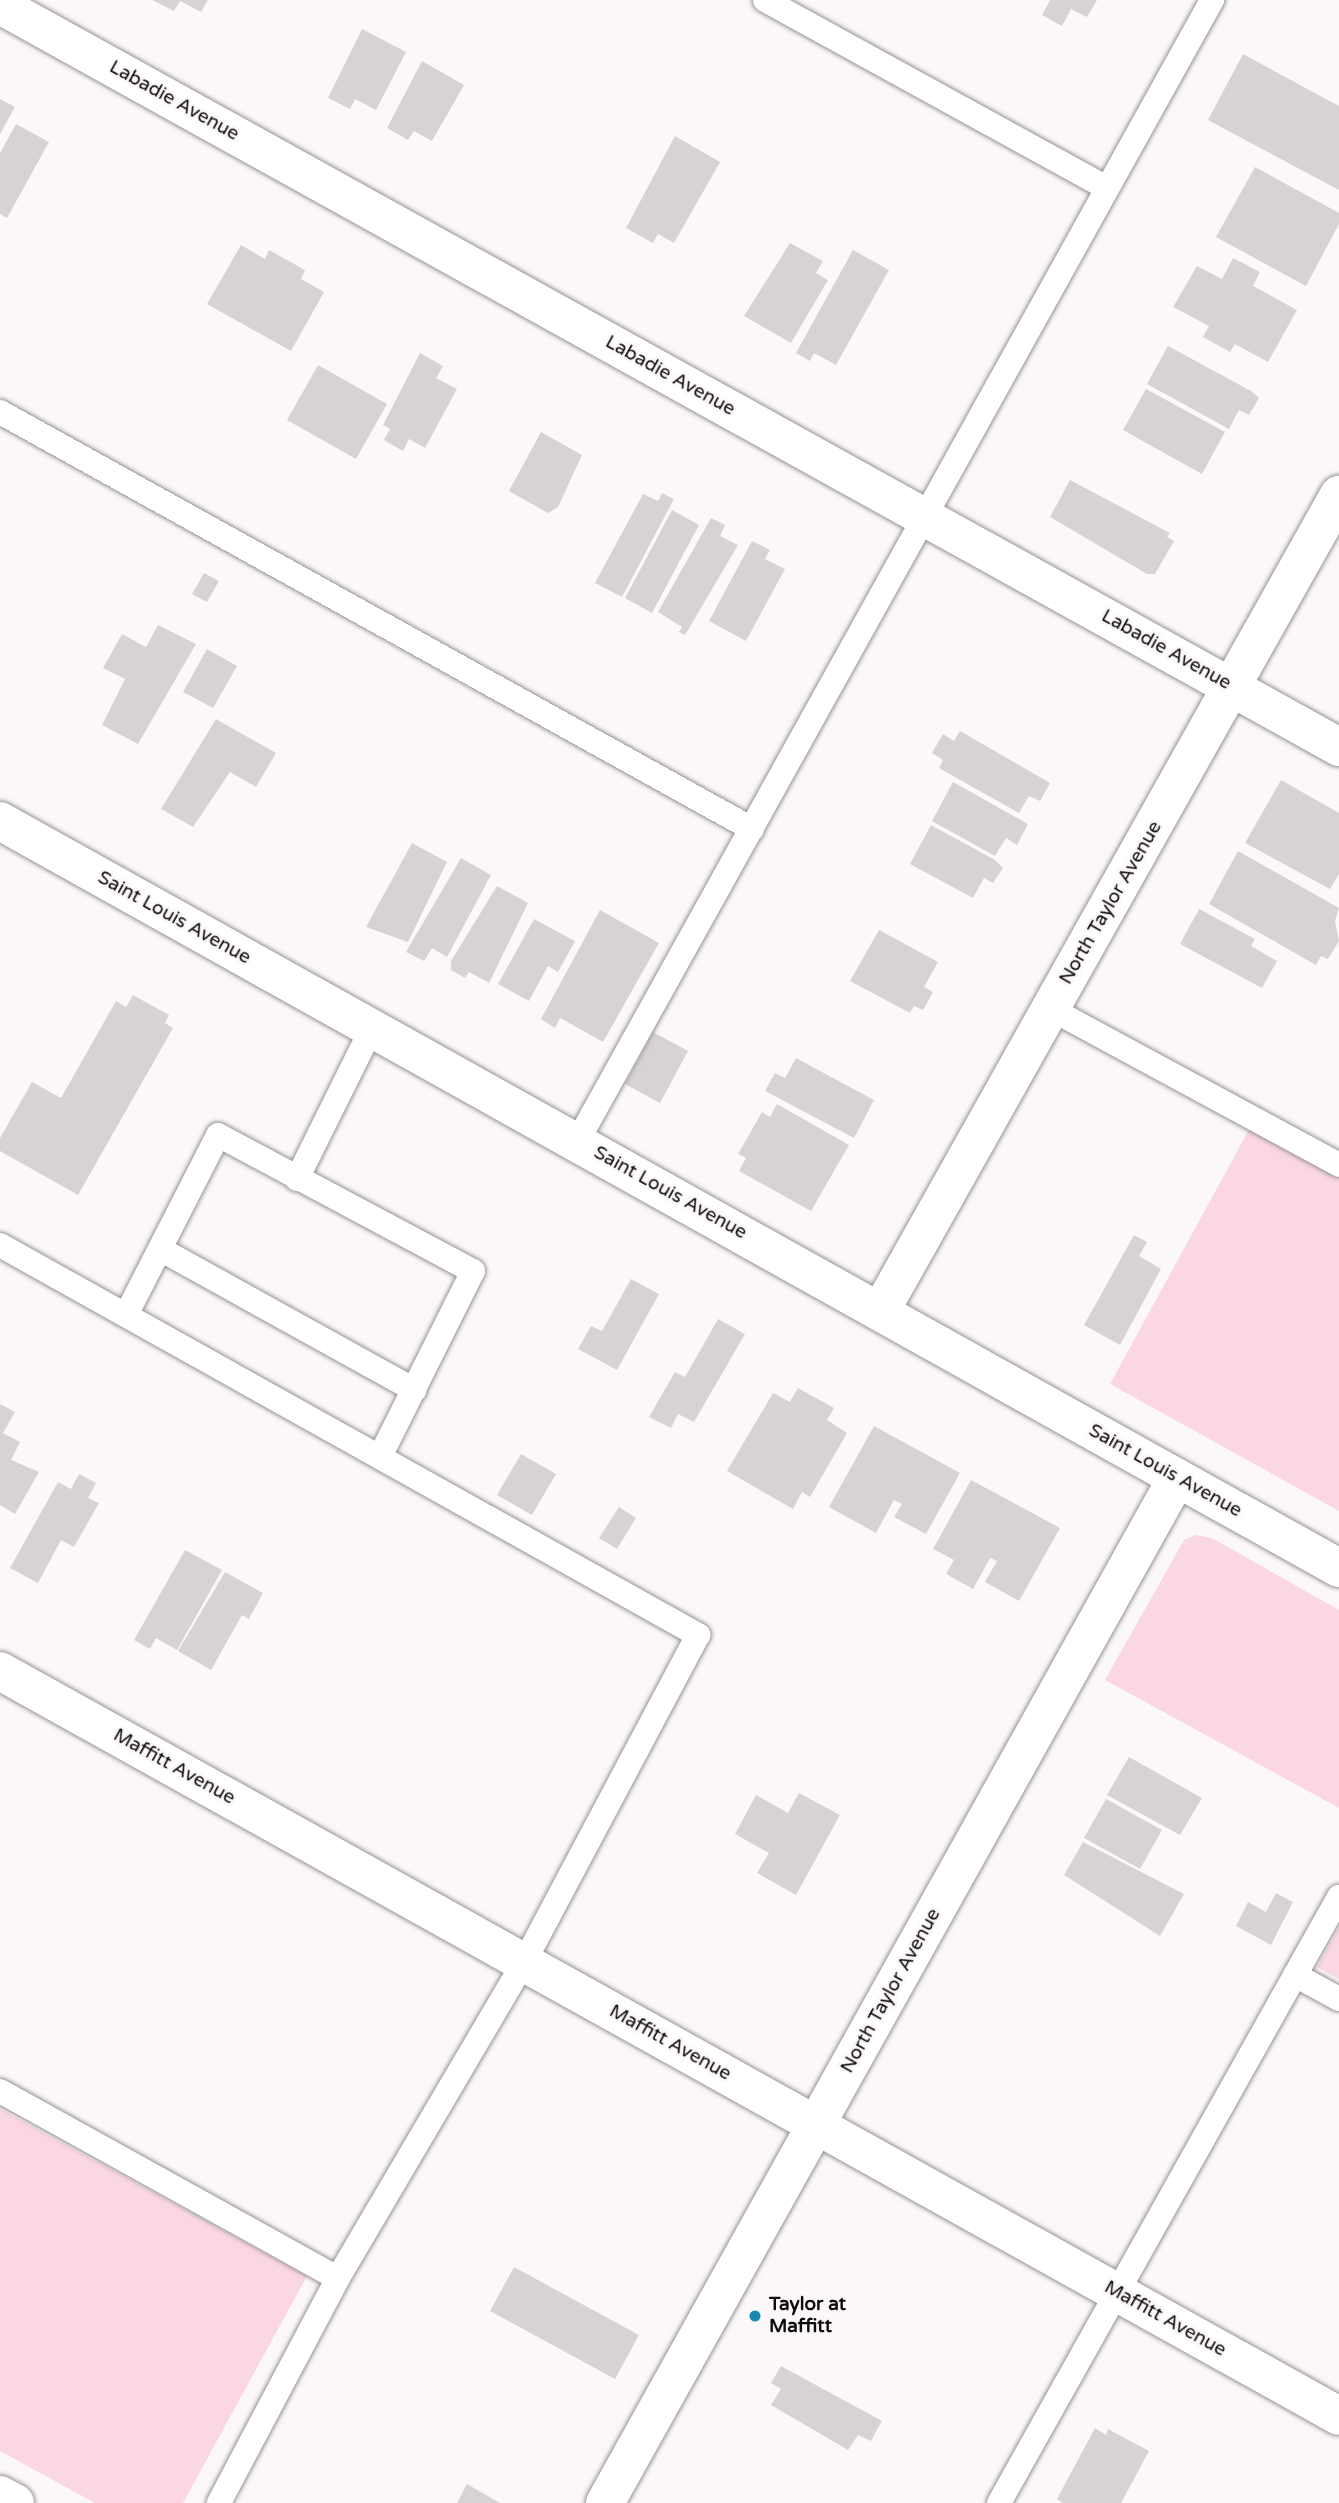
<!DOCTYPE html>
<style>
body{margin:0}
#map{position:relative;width:1339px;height:2503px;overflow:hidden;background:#fcf8f9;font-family:"Varela Round",sans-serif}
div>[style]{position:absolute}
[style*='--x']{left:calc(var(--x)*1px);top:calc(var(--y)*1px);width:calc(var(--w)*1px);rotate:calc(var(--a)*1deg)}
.green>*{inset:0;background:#fbd6e3}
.building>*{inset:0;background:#d7d3d4}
.roads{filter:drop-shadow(0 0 2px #969293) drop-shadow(0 0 2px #969293)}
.service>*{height:24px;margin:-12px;padding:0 12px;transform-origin:12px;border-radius:12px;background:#fff}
.minor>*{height:38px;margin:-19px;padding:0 19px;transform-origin:19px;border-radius:19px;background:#fff}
.tertiary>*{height:38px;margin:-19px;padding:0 19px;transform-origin:19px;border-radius:19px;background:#fff}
.dots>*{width:19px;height:19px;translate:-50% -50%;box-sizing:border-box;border:4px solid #fcf8f9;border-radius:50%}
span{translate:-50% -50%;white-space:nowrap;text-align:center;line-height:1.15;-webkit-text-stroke:6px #fcf8f9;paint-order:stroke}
.street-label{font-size:19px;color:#0d0c0c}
.poi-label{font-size:19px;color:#0d0c0c;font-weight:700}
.left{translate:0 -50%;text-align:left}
</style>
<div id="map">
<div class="green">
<div style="clip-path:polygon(1251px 1126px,1339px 1175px,1339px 1511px,1110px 1384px)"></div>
<div style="clip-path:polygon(1196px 1535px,1212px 1538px,1339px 1610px,1339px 1808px,1105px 1680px,1184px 1540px)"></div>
<div style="clip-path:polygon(1339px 1928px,1339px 1979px,1317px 1967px)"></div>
<div style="clip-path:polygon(0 2109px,307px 2276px,183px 2503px,95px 2503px,0 2451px)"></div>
</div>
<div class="building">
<div style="clip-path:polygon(152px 0,208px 0,201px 12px,180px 1px,174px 11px)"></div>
<div style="clip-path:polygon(1050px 0,1097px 0,1087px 17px,1071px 9px,1062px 26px,1042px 15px)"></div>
<div style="clip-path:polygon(362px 29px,406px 52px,376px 110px,355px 99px,350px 109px,328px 98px)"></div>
<div style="clip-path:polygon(1243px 54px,1339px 106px,1339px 190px,1208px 120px)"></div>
<div style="clip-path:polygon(422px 61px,464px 85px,432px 141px,414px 131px,408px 140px,387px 128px)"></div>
<div style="clip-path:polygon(0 99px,15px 107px,0 134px)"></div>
<div style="clip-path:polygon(16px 124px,49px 142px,7px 218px,0 214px,0 153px)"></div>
<div style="clip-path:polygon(675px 136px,720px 162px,674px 243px,658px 234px,653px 243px,626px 228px)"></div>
<div style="clip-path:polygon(1255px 167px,1339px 213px,1339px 224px,1306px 286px,1216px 237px)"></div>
<div style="clip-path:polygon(790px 243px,823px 261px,816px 273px,828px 280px,791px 343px,744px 316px)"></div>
<div style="clip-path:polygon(241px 245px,265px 259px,269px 250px,305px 270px,301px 279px,324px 292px,291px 351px,207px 304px)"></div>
<div style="clip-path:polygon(853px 250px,889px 270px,836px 365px,814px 353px,810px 361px,796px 353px)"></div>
<div style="clip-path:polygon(1233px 258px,1260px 272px,1253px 286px,1297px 310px,1268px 362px,1235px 344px,1230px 352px,1203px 337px,1209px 326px,1173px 307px,1197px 266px,1222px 279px)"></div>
<div style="clip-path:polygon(1168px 346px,1251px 391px,1259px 398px,1249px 415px,1239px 410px,1229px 429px,1147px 384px)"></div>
<div style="clip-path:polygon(420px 353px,443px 366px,436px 378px,457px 389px,425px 448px,409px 439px,403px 451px,384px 440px,390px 429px,383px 425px)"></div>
<div style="clip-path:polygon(318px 365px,387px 404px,356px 459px,287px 420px)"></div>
<div style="clip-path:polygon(1146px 389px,1225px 432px,1202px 474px,1123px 430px)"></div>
<div style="clip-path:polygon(541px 432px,582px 455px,558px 507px,548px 513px,509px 491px)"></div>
<div style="clip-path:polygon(1070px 480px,1170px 533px,1167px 537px,1174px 541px,1155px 574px,1147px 574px,1050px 517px)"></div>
<div style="clip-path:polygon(662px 493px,674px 499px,622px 597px,595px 583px,643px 494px,658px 501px)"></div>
<div style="clip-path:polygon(672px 510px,699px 525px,652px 613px,625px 598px)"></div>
<div style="clip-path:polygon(711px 518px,725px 525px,720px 536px,738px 545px,685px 635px,679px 632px,682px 627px,658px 612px)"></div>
<div style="clip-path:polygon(752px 541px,770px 550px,765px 559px,785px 569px,746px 641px,709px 621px)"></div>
<div style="clip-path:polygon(204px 573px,219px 581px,207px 602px,192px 594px)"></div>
<div style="clip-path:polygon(158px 625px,196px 644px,138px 744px,102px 725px,125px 679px,103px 668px,122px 634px,146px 647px)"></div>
<div style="clip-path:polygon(207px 649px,237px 666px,213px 708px,183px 692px)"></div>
<div style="clip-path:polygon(216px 719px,276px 753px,256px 787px,230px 772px,193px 827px,161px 809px)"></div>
<div style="clip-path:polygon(960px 731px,1050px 783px,1040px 801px,1029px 796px,1019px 813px,939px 768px,943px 760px,932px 753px,943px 734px,954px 741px)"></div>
<div style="clip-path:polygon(1281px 780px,1339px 813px,1339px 874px,1330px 889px,1245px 843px)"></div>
<div style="clip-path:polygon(953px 782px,1028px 824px,1017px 845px,1006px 838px,995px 856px,932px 821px)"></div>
<div style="clip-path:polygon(931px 825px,995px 860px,1003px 868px,993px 883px,984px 878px,973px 898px,910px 864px)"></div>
<div style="clip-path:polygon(412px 843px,447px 862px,408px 942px,366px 927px)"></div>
<div style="clip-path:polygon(1238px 851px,1339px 908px,1335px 921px,1339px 941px,1328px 959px,1321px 956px,1316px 965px,1209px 904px)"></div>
<div style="clip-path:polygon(461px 858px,491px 875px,447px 957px,432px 948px,424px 961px,406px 952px)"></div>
<div style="clip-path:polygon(497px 886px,528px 903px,489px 983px,469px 972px,465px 978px,451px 970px,451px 961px)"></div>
<div style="clip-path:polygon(1199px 909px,1255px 939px,1251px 946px,1277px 961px,1262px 988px,1180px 944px)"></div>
<div style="clip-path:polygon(600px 910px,659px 943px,603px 1042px,560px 1018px,555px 1028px,541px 1019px)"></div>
<div style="clip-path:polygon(534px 919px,575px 941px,558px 972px,548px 966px,529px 1001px,498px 984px)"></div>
<div style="clip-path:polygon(879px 930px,938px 962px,924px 987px,933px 992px,923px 1010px,914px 1006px,910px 1013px,850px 981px)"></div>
<div style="clip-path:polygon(133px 995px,169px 1015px,165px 1023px,173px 1028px,78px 1195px,0 1151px,0 1138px,32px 1082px,61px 1098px,116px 1001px,126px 1007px)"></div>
<div style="clip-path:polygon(653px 1032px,688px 1051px,660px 1103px,625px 1084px)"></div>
<div style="clip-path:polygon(796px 1058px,874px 1100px,854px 1138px,765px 1091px,775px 1073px,785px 1078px)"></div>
<div style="clip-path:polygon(777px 1104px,849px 1145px,811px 1211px,739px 1171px,746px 1158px,738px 1154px,762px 1112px,770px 1117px)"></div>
<div style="clip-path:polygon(1134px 1235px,1147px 1242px,1139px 1256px,1161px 1269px,1120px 1345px,1084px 1325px)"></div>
<div style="clip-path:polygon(631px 1279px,659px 1294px,617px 1370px,578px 1349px,591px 1326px,602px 1331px)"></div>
<div style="clip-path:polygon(718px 1319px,745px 1334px,694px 1422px,678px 1414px,671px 1428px,649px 1417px,675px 1372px,685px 1377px)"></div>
<div style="clip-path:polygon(798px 1388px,834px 1408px,827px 1420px,847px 1433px,810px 1497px,802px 1492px,793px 1509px,727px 1471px,773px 1393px,790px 1402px)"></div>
<div style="clip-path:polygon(0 1404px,15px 1412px,3px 1433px,20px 1442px,11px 1460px,39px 1472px,15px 1514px,0 1505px)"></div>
<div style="clip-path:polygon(874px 1426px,960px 1473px,926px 1534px,894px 1517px,902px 1504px,894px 1500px,876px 1533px,829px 1507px)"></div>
<div style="clip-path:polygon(521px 1454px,556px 1474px,532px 1515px,497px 1495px)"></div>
<div style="clip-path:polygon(79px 1474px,96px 1483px,88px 1498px,99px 1503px,74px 1547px,61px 1540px,38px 1583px,10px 1568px,58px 1482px,71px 1489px)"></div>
<div style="clip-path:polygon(971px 1480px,1060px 1528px,1019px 1601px,985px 1582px,997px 1561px,990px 1558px,973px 1589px,946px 1574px,954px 1560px,933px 1549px)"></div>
<div style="clip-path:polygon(619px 1507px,636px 1518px,617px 1549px,599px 1538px)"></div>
<div style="clip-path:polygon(185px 1550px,222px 1570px,177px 1650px,156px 1638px,150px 1649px,134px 1640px)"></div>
<div style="clip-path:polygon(225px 1572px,263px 1593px,249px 1619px,242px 1615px,211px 1670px,178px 1651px)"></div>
<div style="clip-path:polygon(1129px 1757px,1202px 1798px,1180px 1835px,1107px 1795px)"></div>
<div style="clip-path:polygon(799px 1793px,840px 1815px,796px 1895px,757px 1873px,769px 1853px,735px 1834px,756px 1795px,788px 1813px)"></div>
<div style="clip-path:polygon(1106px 1799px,1162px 1830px,1140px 1869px,1084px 1838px)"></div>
<div style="clip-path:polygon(1083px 1842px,1184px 1894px,1160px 1936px,1064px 1875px)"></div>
<div style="clip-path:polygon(1276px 1893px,1293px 1902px,1271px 1945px,1236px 1926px,1248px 1902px,1266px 1912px)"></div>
<div style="clip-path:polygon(514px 2267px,639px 2335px,615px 2379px,490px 2311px)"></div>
<div style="clip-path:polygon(781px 2366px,882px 2421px,871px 2441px,858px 2435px,848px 2450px,771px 2405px,781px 2389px,771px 2383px)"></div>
<div style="clip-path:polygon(1095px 2428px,1106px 2435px,1108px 2429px,1149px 2451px,1121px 2503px,1063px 2503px,1057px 2499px)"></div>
<div style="clip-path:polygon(467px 2484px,500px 2503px,457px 2503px)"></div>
</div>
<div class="roads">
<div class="service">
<div style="--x:765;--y:0;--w:388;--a:28.8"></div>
<div style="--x:0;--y:412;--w:860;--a:29.01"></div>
<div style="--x:1051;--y:1009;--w:328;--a:28.4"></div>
<div style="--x:577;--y:1142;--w:1307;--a:-60.92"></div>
<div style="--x:297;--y:1179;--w:169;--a:-63.6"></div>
<div style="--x:0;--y:1245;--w:800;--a:29.19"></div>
<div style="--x:698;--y:1635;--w:370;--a:118"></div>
<div style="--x:524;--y:1962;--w:367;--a:120.5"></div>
<div style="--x:338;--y:2278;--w:255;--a:117.9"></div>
<div style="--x:160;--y:1249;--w:291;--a:29"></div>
<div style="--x:126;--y:1315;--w:202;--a:-62.9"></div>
<div style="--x:218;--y:1135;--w:289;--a:28.1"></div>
<div style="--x:473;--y:1271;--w:208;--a:116.6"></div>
<div style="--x:1295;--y:1975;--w:50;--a:28.6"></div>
<div style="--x:0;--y:2091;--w:386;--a:29"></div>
<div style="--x:999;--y:2503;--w:695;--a:-60.71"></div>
</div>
<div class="minor">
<div style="--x:0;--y:5;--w:1531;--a:28.99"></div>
<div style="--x:881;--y:1310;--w:935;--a:-60.67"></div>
<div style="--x:0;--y:1671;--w:1532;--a:29.09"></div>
<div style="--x:0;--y:2495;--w:17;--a:28"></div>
</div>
<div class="tertiary">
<div style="--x:0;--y:821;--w:1533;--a:29.16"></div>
<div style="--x:605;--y:2503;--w:1174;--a:-60.84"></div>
</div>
</div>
<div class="dots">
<div style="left:755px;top:2316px;background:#1789ae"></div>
</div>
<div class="street-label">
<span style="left:174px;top:101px;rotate:29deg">Labadie Avenue</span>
<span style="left:670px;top:376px;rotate:29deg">Labadie Avenue</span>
<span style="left:1166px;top:650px;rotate:29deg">Labadie Avenue</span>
<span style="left:1111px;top:903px;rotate:-60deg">North Taylor Avenue</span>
<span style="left:174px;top:918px;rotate:29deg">Saint Louis Avenue</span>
<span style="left:670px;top:1193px;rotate:29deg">Saint Louis Avenue</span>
<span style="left:1165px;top:1471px;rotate:29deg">Saint Louis Avenue</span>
<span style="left:174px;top:1767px;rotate:29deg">Maffitt Avenue</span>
<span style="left:891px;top:1991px;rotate:-61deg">North Taylor Avenue</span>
<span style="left:670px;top:2043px;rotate:29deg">Maffitt Avenue</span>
<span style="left:1165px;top:2319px;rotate:29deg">Maffitt Avenue</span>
</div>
<div class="poi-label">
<span class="left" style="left:769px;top:2316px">Taylor at<br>Maffitt</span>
</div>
</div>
